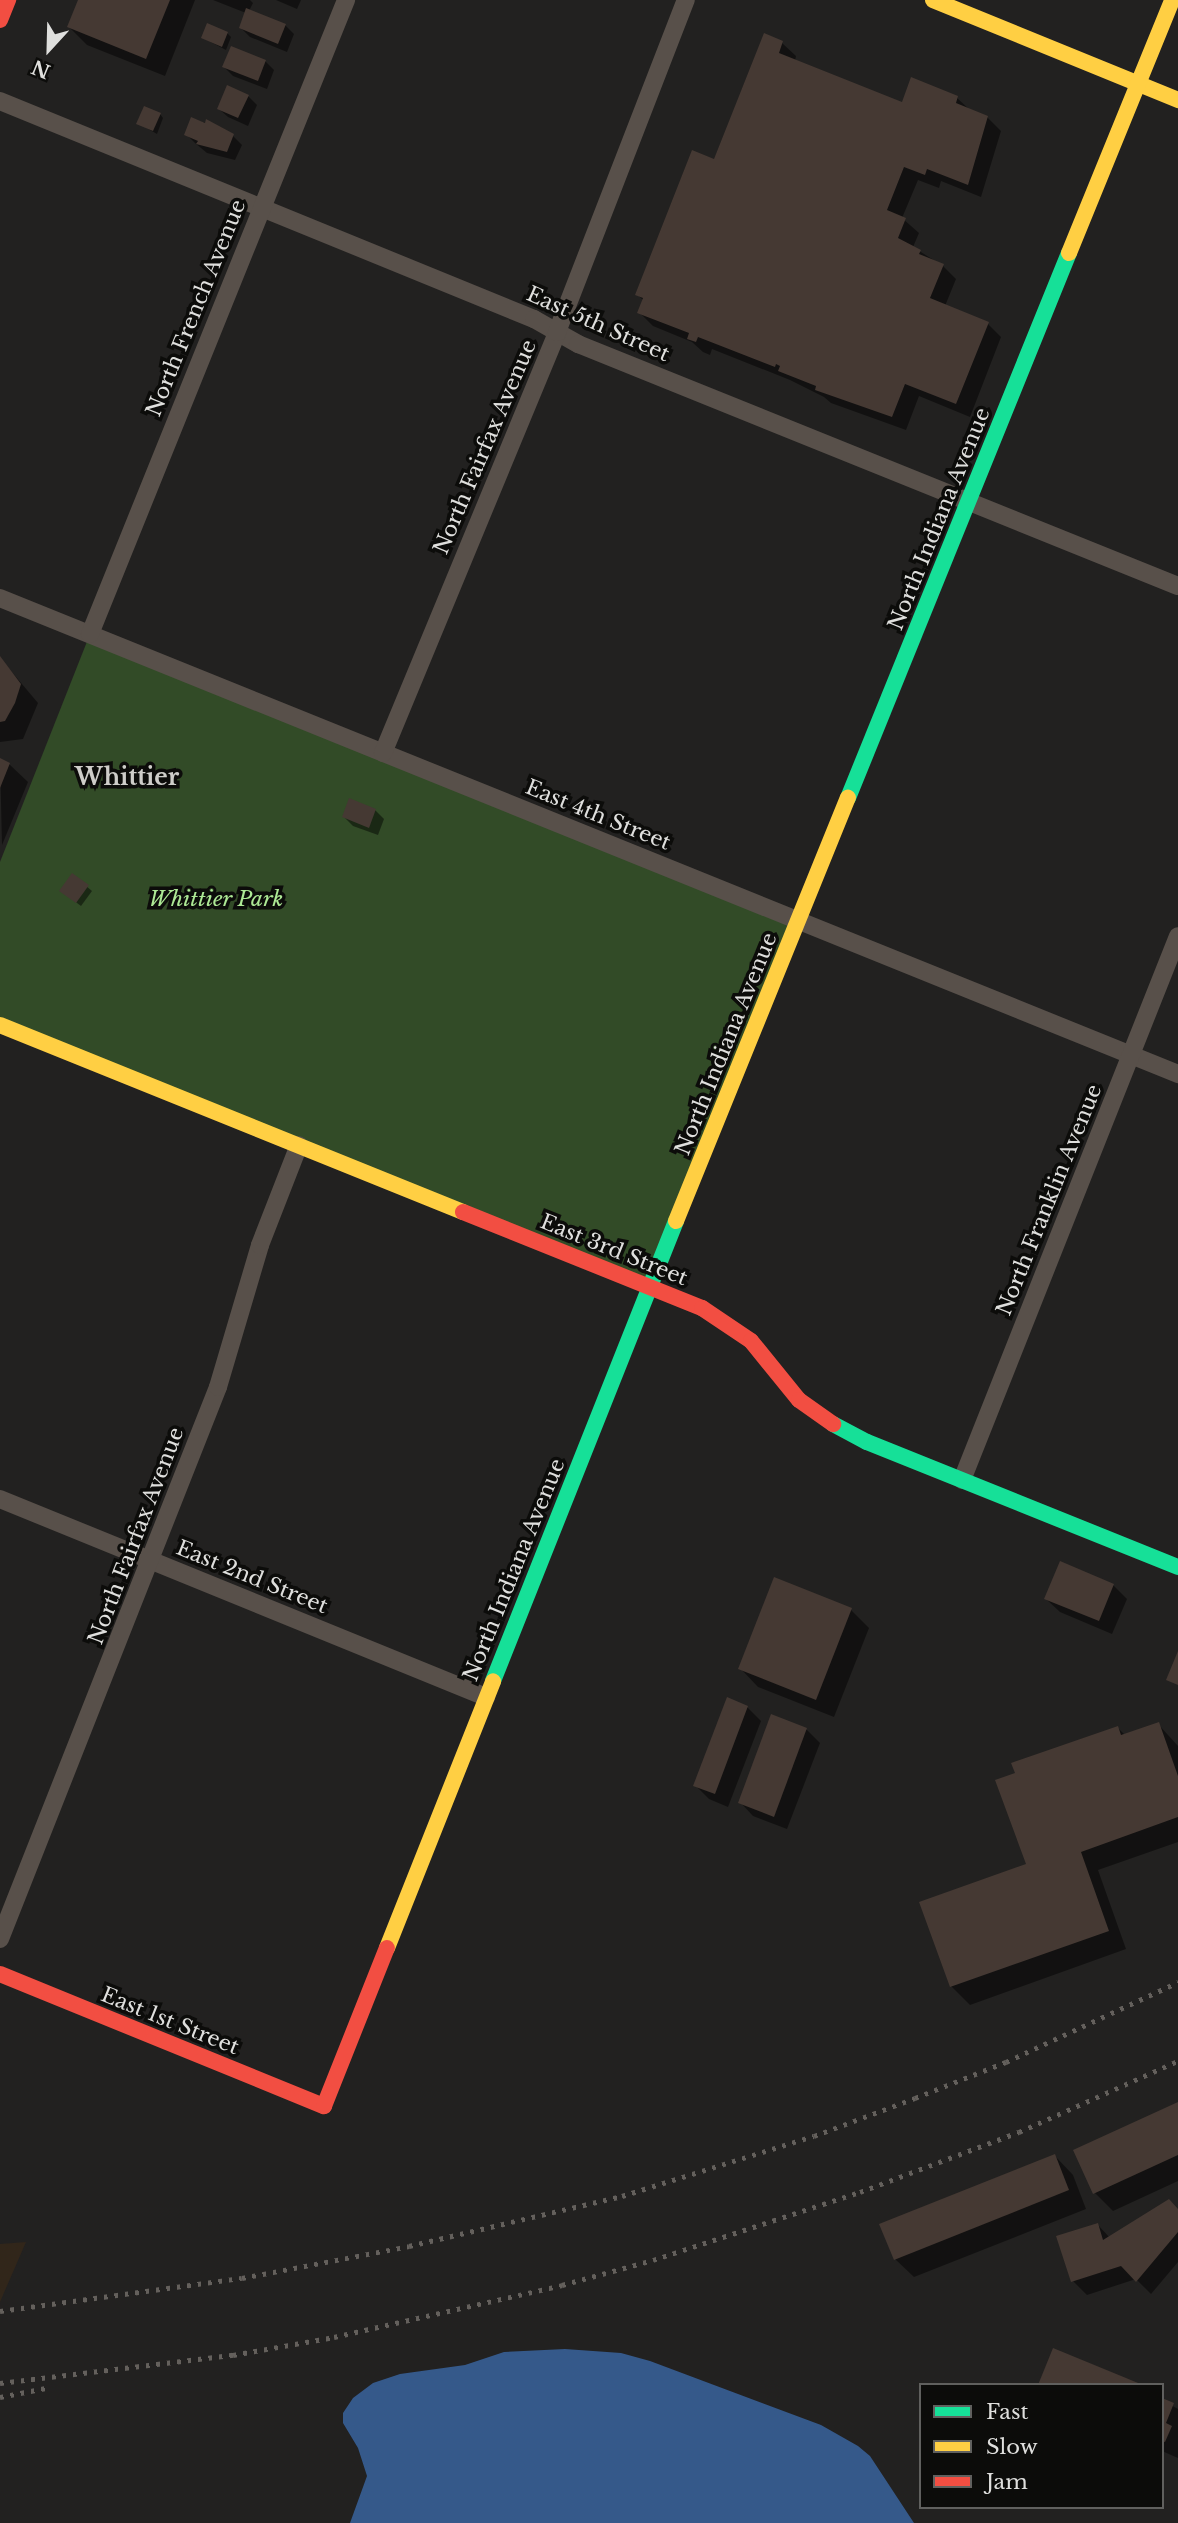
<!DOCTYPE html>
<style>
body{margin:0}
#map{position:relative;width:1178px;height:2523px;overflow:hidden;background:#222120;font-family:"Libre Baskerville",serif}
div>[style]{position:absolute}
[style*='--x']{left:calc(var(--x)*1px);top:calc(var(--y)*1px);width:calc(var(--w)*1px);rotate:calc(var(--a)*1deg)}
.commercial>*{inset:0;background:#31261a}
.green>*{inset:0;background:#324b27}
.water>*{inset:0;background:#35598a}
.shadow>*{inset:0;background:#0007}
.building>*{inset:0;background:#453933}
.street>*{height:18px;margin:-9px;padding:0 9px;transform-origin:9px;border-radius:9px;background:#58504a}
.fast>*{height:16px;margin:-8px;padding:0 8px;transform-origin:8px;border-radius:8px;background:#16e098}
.slow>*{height:16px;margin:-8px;padding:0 8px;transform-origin:8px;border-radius:8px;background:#ffcf43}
.jam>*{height:16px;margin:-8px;padding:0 8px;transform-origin:8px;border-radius:8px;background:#f24e42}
.rail>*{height:5px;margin-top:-2.5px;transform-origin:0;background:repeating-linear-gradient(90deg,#64605c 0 3.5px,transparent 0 10.5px)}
span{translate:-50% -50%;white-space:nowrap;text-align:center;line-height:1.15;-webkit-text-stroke:7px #0c0c0a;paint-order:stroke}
.street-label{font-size:21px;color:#dfdfdd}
.park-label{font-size:21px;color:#ade995;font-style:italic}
.neighbourhood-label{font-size:23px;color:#cecdc9;font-weight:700}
.legend{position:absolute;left:919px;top:2383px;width:245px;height:126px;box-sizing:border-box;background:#0c0c0a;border:2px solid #60605e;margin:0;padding:9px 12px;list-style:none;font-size:21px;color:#dfdfdd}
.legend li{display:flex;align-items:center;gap:14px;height:35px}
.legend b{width:35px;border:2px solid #60605e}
.north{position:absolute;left:14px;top:14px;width:70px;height:70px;-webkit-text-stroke:5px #0c0c0a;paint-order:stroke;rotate:202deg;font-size:19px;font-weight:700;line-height:28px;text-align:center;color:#dfdfdd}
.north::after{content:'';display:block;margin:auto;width:24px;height:32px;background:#dfdfdd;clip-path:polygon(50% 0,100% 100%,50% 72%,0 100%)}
</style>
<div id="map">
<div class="commercial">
<div style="clip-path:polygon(26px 2242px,0 2302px,0 2244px)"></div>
</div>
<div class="green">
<div style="clip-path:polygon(90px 634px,799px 921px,650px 1286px,0 1025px,0 862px)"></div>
</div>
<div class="water">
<div style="clip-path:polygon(565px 2349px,621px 2353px,650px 2361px,821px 2425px,858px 2446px,870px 2456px,914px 2523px,350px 2523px,367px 2476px,358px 2448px,343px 2423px,343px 2413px,353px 2398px,373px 2383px,400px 2374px,465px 2365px,504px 2352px)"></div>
</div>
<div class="shadow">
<div style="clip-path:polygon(80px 0,195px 0,165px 76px,87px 45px,69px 27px)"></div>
<div style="clip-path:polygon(213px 0,250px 0,253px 3px,249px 11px,285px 25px,294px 34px,287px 52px,250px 37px,241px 28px,246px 13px)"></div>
<div style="clip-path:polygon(276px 0,301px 0,297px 9px)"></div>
<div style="clip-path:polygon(227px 33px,231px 37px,226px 50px,203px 38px)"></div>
<div style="clip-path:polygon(765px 35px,782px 43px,796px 56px,795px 61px,903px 104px,957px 98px,970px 110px,987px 117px,1001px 131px,981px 197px,941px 181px,939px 188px,918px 180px,902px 218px,919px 233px,913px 247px,943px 266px,956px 279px,945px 306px,988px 324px,1001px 337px,970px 417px,919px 396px,906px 430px,831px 403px,824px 397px,790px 380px,712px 349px,710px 355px,703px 352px,692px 342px,653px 326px,639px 312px,644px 301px,637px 294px,715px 161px)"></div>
<div style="clip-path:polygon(265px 61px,274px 70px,267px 89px,233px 76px,224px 67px)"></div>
<div style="clip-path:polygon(248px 96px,257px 105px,248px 126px,228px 117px,219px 109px)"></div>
<div style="clip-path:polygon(160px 114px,163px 118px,157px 134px,138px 123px)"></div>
<div style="clip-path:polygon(192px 119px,222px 128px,233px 136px,242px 145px,235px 160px,207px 153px,195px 143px,186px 134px)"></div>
<div style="clip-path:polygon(0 658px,38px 703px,23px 739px,0 742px)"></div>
<div style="clip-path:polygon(0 760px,9px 764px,28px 782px,2px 845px)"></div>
<div style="clip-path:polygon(375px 810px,384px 819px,378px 835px,353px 826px,344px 817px)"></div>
<div style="clip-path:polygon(73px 875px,92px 891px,81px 906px,65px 894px)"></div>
<div style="clip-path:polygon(1113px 1585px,1127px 1599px,1112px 1634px,1060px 1612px,1046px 1599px)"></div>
<div style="clip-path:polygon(851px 1610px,869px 1628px,834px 1717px,758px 1687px,740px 1668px)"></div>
<div style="clip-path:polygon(747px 1707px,761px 1721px,728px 1807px,709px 1799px,695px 1785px)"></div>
<div style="clip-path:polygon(772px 1717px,807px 1730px,820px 1743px,787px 1829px,753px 1816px,740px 1802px)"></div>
<div style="clip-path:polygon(1158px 1724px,1178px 1746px,1178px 1842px,1098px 1870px,1126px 1949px,970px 2005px,951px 1986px,1118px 1728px,1125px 1735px)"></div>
<div style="clip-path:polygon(1178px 2104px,1178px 2181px,1113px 2211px,1095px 2193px)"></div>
<div style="clip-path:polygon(1055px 2156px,1073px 2175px,1086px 2209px,914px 2277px,895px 2259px)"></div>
<div style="clip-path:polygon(1178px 2210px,1178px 2262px,1151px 2294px,1136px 2279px,1087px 2295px,1073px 2281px,1098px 2225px,1110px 2238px)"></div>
<div style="clip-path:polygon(1162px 2400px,1178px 2409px,1178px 2458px,1162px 2451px)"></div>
</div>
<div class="building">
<div style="clip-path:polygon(78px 0,170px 0,146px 59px,67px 27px)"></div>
<div style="clip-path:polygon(246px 8px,286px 24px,278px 44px,239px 28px)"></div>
<div style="clip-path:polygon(207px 23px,228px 32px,222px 47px,201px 38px)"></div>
<div style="clip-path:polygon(764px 33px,783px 41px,779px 53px,902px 102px,911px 77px,958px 96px,956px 103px,988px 116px,968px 185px,927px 169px,925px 175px,904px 167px,887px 210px,906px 218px,898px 238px,921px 250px,919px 254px,944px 264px,930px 298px,989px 322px,956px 404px,905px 384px,892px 417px,815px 390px,816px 386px,778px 371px,780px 366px,776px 364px,775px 367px,698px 337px,696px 342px,687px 339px,689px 333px,637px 313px,643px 298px,635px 295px,692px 150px,714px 159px)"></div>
<div style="clip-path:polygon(231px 46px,266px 60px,258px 81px,222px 67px)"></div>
<div style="clip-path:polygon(227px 85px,249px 95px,238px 118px,217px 109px)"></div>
<div style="clip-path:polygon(144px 106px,161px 113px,153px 131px,136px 124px)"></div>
<div style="clip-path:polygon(191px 117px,205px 123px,206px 119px,234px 134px,227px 152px,196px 144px,198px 141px,184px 135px)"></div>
<div style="clip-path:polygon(0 656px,21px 684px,15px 703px,5px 721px,0 722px)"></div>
<div style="clip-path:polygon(0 758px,10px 763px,0 788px)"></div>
<div style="clip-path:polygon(349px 798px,376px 809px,369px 828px,342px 817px)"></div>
<div style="clip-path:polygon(72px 873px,89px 885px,76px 903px,59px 891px)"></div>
<div style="clip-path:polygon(1060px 1561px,1114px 1584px,1099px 1621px,1044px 1599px)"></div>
<div style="clip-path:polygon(774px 1577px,852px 1608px,816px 1700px,738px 1669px)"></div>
<div style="clip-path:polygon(1178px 1651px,1178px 1685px,1166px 1680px)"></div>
<div style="clip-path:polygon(727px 1697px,748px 1706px,715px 1794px,693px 1786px)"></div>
<div style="clip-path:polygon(771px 1714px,807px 1728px,774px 1817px,738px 1803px)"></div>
<div style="clip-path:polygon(1159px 1722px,1178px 1776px,1178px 1817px,1081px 1852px,1109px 1931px,950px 1987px,919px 1902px,1026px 1864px,995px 1780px,1015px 1773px,1011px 1763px,1118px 1726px,1121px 1735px)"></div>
<div style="clip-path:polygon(1178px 2102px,1178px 2155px,1093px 2194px,1073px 2150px)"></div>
<div style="clip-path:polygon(1055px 2154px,1069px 2190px,894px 2260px,879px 2224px)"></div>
<div style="clip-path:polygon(1169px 2199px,1178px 2209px,1178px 2232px,1136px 2282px,1121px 2266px,1071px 2282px,1056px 2236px,1098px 2223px,1103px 2240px)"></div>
<div style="clip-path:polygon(1053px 2348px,1143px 2385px,1038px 2385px)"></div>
<div style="clip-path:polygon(1162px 2398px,1174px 2403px,1166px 2423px,1172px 2426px,1165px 2442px,1162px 2441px)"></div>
</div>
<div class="street">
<div style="--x:0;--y:101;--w:577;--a:22.21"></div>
<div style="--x:534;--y:319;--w:51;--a:29.6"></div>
<div style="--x:578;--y:344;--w:647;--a:21.97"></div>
<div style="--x:0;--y:598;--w:1271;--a:22"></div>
<div style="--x:90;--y:634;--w:684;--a:-68.01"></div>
<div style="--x:383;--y:753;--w:456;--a:-67.5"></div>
<div style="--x:557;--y:332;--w:356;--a:-68.8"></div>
<div style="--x:962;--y:1480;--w:585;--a:-68.34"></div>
<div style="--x:0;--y:1499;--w:525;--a:22.17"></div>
<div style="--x:0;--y:1939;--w:593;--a:-68.45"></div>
<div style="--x:218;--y:1387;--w:148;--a:-73.5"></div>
<div style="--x:260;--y:1245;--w:107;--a:-68.7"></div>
</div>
<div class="fast">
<div style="--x:848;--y:798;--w:588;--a:-67.93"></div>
<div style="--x:833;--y:1424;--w:38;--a:28"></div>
<div style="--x:867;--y:1442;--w:335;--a:21.9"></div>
<div style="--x:493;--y:1681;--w:495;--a:-68.3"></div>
</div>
<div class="slow">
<div style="--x:933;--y:0;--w:265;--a:22.2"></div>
<div style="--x:1069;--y:253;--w:273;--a:-67.8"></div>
<div style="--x:0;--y:1025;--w:499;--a:22"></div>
<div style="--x:676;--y:1221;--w:457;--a:-67.9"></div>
<div style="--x:387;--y:1948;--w:287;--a:-68.3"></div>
</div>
<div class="jam">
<div style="--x:0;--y:20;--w:22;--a:-68"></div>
<div style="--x:463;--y:1212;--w:258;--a:21.9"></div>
<div style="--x:702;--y:1308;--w:59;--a:34"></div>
<div style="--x:751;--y:1341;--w:76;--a:50.9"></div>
<div style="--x:799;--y:1400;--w:42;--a:35.2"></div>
<div style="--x:0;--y:1974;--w:350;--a:22.2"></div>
<div style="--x:324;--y:2106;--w:170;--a:-68.3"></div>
</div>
<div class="rail">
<div style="--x:0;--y:2311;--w:244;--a:-7.8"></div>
<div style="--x:242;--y:2278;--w:170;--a:-10.8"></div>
<div style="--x:409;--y:2246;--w:219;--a:-13.2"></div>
<div style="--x:622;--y:2196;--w:201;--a:-17.4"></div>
<div style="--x:814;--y:2136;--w:108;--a:-20.6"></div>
<div style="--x:915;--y:2098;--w:98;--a:-21.6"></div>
<div style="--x:1006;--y:2062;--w:190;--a:-24.9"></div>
<div style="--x:0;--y:2383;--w:235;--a:-6.9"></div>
<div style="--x:233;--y:2355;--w:103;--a:-10.1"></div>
<div style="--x:334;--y:2337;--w:234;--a:-12.8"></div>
<div style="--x:562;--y:2285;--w:94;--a:-15.4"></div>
<div style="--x:653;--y:2260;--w:218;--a:-18.2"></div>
<div style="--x:860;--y:2192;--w:170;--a:-20.7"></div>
<div style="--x:1019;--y:2132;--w:174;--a:-24.1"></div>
<div style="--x:0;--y:2397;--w:52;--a:-11.1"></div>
</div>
<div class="street-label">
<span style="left:196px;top:308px;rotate:-68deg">North French Avenue</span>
<span style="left:598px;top:324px;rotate:24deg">East 5th Street</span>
<span style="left:485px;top:447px;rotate:-67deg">North Fairfax Avenue</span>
<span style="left:939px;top:519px;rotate:-68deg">North Indiana Avenue</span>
<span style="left:598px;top:815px;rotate:22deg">East 4th Street</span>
<span style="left:726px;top:1044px;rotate:-68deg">North Indiana Avenue</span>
<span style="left:1049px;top:1200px;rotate:-68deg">North Franklin Avenue</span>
<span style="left:614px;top:1250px;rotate:22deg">East 3rd Street</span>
<span style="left:136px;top:1536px;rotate:-69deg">North Fairfax Avenue</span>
<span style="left:514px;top:1570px;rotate:-68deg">North Indiana Avenue</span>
<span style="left:252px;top:1577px;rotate:22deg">East 2nd Street</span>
<span style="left:170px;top:2021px;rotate:22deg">East 1st Street</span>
</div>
<div class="park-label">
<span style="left:216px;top:899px">Whittier Park</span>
</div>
<div class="neighbourhood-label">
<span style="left:127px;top:777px">Whittier</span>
</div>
<ul class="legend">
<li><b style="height:9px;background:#16e098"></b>Fast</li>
<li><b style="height:9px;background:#ffcf43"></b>Slow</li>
<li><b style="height:9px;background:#f24e42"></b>Jam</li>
</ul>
<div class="north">N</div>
</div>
